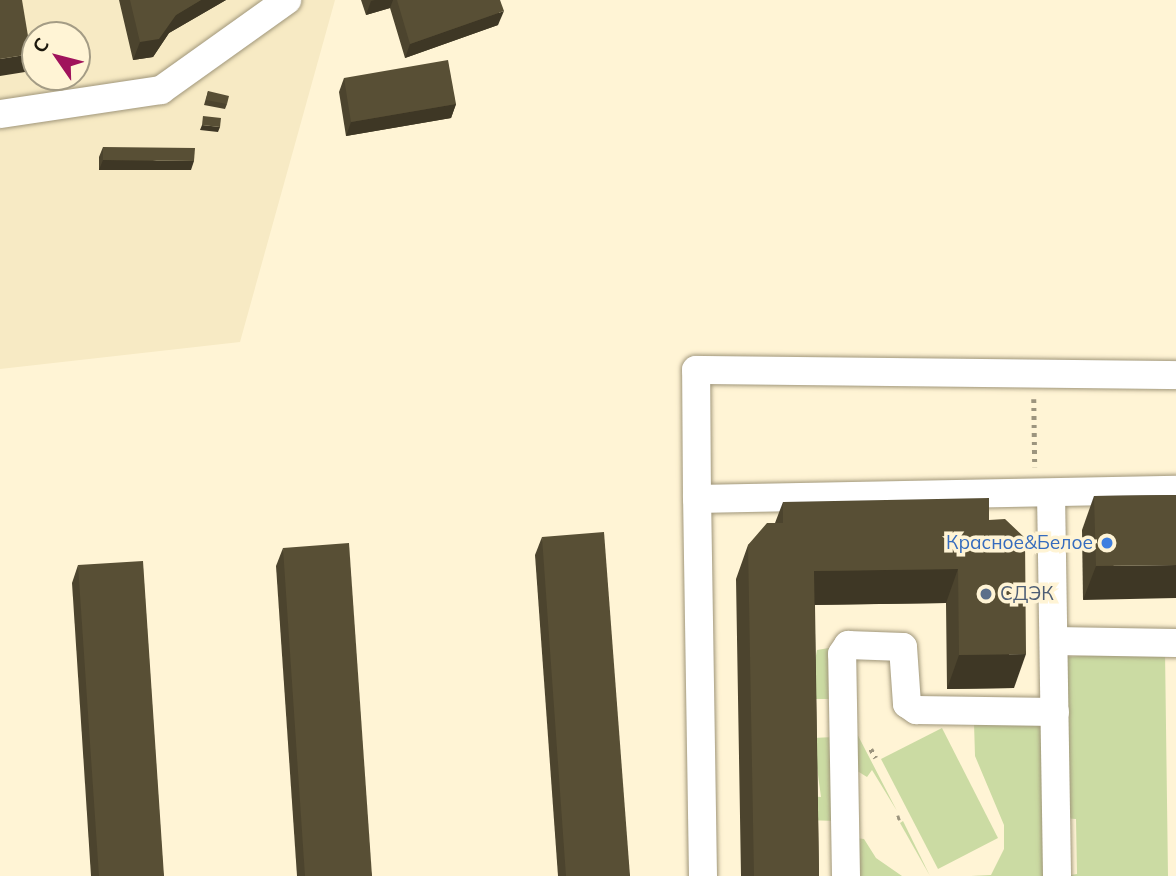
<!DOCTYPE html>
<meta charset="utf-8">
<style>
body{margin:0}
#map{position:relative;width:1176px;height:876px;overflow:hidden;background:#fff4d5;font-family:Mulish,sans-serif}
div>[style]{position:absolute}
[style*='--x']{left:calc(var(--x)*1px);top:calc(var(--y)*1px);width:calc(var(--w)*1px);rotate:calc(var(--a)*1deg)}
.built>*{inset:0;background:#f7eac4}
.green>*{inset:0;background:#cbdba3}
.path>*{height:4.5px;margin-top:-2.25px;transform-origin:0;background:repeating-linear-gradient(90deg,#9c947e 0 3.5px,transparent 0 8.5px)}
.roads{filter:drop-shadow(0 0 2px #a0967a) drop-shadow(0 0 2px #a0967a)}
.minor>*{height:28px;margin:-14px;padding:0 14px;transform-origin:14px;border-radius:14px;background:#fff}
.wall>*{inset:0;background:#4c442e}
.shaded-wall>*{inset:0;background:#3e3725}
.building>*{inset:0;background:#584f35}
.dots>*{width:19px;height:19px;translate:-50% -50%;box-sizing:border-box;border:4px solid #fff4d5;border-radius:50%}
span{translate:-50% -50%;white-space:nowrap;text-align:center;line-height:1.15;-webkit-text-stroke:7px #fff4d5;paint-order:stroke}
.shop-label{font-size:19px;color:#366cbe}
.right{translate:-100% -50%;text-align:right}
.service-label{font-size:19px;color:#4e5e75}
.left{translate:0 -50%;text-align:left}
.north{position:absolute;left:21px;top:21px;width:70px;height:70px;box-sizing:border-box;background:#fff4d5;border:2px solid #a49c85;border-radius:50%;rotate:305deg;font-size:19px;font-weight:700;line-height:28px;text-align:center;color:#1c180d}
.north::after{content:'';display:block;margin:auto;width:24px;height:32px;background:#a0135c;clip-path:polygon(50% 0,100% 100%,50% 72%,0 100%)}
</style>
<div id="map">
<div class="built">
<div style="clip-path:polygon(evenodd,0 0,335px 0,240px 342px,0 369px,0 0,35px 35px,77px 35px,77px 77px,35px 77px,35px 35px)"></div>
</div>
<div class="green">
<div style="clip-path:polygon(829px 648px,831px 699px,808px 699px,817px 650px)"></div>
<div style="clip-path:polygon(1165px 650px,1168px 876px,1063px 876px,1077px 874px,1076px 819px,1062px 818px,1065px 657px)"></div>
<div style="clip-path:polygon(1045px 722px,1048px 876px,971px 876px,991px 875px,1004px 849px,1004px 825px,975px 756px,974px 723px)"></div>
<div style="clip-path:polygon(852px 724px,897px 811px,872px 770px,867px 777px,854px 769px)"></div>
<div style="clip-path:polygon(942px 728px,998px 838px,938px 869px,881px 759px)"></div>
<div style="clip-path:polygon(834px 737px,836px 821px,806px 820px,805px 796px,821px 797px,813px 738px)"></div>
<div style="clip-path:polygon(903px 821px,930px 876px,900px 823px)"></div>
<div style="clip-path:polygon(856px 838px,864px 839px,876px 858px,902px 876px,856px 876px)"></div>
</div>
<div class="path">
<div style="--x:1034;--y:399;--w:68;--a:89.2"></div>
<div style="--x:871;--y:749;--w:10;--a:61"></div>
<div style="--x:897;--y:818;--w:3;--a:-18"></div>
</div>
<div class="roads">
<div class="minor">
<div style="--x:0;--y:114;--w:163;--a:-8.5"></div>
<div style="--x:161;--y:90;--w:155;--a:-35.5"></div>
<div style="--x:1051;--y:493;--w:383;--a:89.1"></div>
<div style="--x:697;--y:499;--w:129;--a:-90.4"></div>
<div style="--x:696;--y:370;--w:480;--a:0.6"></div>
<div style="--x:1054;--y:641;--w:122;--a:0.9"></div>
<div style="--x:703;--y:876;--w:377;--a:-90.9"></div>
<div style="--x:697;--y:499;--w:479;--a:-1.1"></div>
<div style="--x:846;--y:876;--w:222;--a:-91"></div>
<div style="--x:842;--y:654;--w:11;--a:-56"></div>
<div style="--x:848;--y:645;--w:55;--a:2.1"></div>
<div style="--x:903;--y:647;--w:57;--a:86"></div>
<div style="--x:907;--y:704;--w:11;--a:34"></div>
<div style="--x:916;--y:710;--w:139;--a:0.8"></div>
</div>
</div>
<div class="wall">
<div style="clip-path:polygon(119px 0,226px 0,169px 33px,153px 57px,133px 60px)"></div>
<div style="clip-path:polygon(361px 0,500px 0,498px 25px,405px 58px,390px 8px,366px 15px)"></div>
<div style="clip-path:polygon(344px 78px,456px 104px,451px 118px,346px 136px,339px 92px)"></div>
<div style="clip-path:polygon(208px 91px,227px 104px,225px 109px,204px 105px)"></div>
<div style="clip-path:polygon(103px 147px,191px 170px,99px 170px,99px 157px)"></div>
<div style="clip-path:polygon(1176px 495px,1083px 600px,1082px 530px,1094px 496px)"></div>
<div style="clip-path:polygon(783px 502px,989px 520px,1014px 688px,947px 689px,946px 603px,815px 605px,819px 876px,741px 876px,736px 579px,748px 545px,775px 523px)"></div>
<div style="clip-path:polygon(542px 537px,630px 876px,558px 876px,535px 555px)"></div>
<div style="clip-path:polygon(283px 548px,372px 876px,297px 876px,276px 566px)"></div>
<div style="clip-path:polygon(78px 565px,164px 876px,91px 876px,72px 583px)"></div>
</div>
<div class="shaded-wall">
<div style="clip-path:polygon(201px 0,226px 0,169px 33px,153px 57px,133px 60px,140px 42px,176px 15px)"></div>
<div style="clip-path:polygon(375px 0,393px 0,390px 8px,366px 15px,371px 1px)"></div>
<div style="clip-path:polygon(504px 11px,498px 25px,405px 58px,410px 44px)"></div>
<div style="clip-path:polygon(31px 54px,25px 72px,0 76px,0 59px)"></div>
<div style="clip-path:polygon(456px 104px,451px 118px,346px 136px,351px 122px)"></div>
<div style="clip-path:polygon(202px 125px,220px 127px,218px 132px,200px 130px)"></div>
<div style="clip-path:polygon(103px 160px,194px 161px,191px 170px,99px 170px)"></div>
<div style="clip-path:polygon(1176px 565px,1176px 598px,1083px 600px,1096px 566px)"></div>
<div style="clip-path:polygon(958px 569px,946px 603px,802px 605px,814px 571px)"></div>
<div style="clip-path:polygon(1026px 654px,1014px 688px,947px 689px,959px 655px)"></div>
</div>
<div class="building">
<div style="clip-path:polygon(0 0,22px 0,31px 54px,0 59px)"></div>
<div style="clip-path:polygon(130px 0,201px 0,176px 15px,159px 39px,140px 42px)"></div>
<div style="clip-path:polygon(397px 0,500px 0,504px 11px,410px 44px)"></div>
<div style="clip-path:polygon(448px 60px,456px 104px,351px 122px,344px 78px)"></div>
<div style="clip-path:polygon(208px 91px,229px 96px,227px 104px,206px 100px)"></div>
<div style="clip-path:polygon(203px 116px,221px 118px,220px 127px,202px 125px)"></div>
<div style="clip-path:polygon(103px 147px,195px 148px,194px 161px,103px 160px)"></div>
<div style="clip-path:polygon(1176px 495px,1176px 565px,1096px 566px,1094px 496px)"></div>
<div style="clip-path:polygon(989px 498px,989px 520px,1005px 519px,1025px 538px,1026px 654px,959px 655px,958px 569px,814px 571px,819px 876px,754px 876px,748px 545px,767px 523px,783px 523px,783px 502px)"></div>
<div style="clip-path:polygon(604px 532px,630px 876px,566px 876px,542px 537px)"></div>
<div style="clip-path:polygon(349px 543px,372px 876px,305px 876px,283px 548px)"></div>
<div style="clip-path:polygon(143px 561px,164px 876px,99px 876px,78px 565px)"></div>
</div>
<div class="dots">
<div style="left:1107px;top:543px;background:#3f7fe0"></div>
<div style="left:986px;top:594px;background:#5c6f8a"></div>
</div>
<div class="shop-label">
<span class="right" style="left:1093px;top:543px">Красное&amp;Белое</span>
</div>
<div class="service-label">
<span class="left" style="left:1000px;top:594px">СДЭК</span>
</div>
<div class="north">С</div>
</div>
